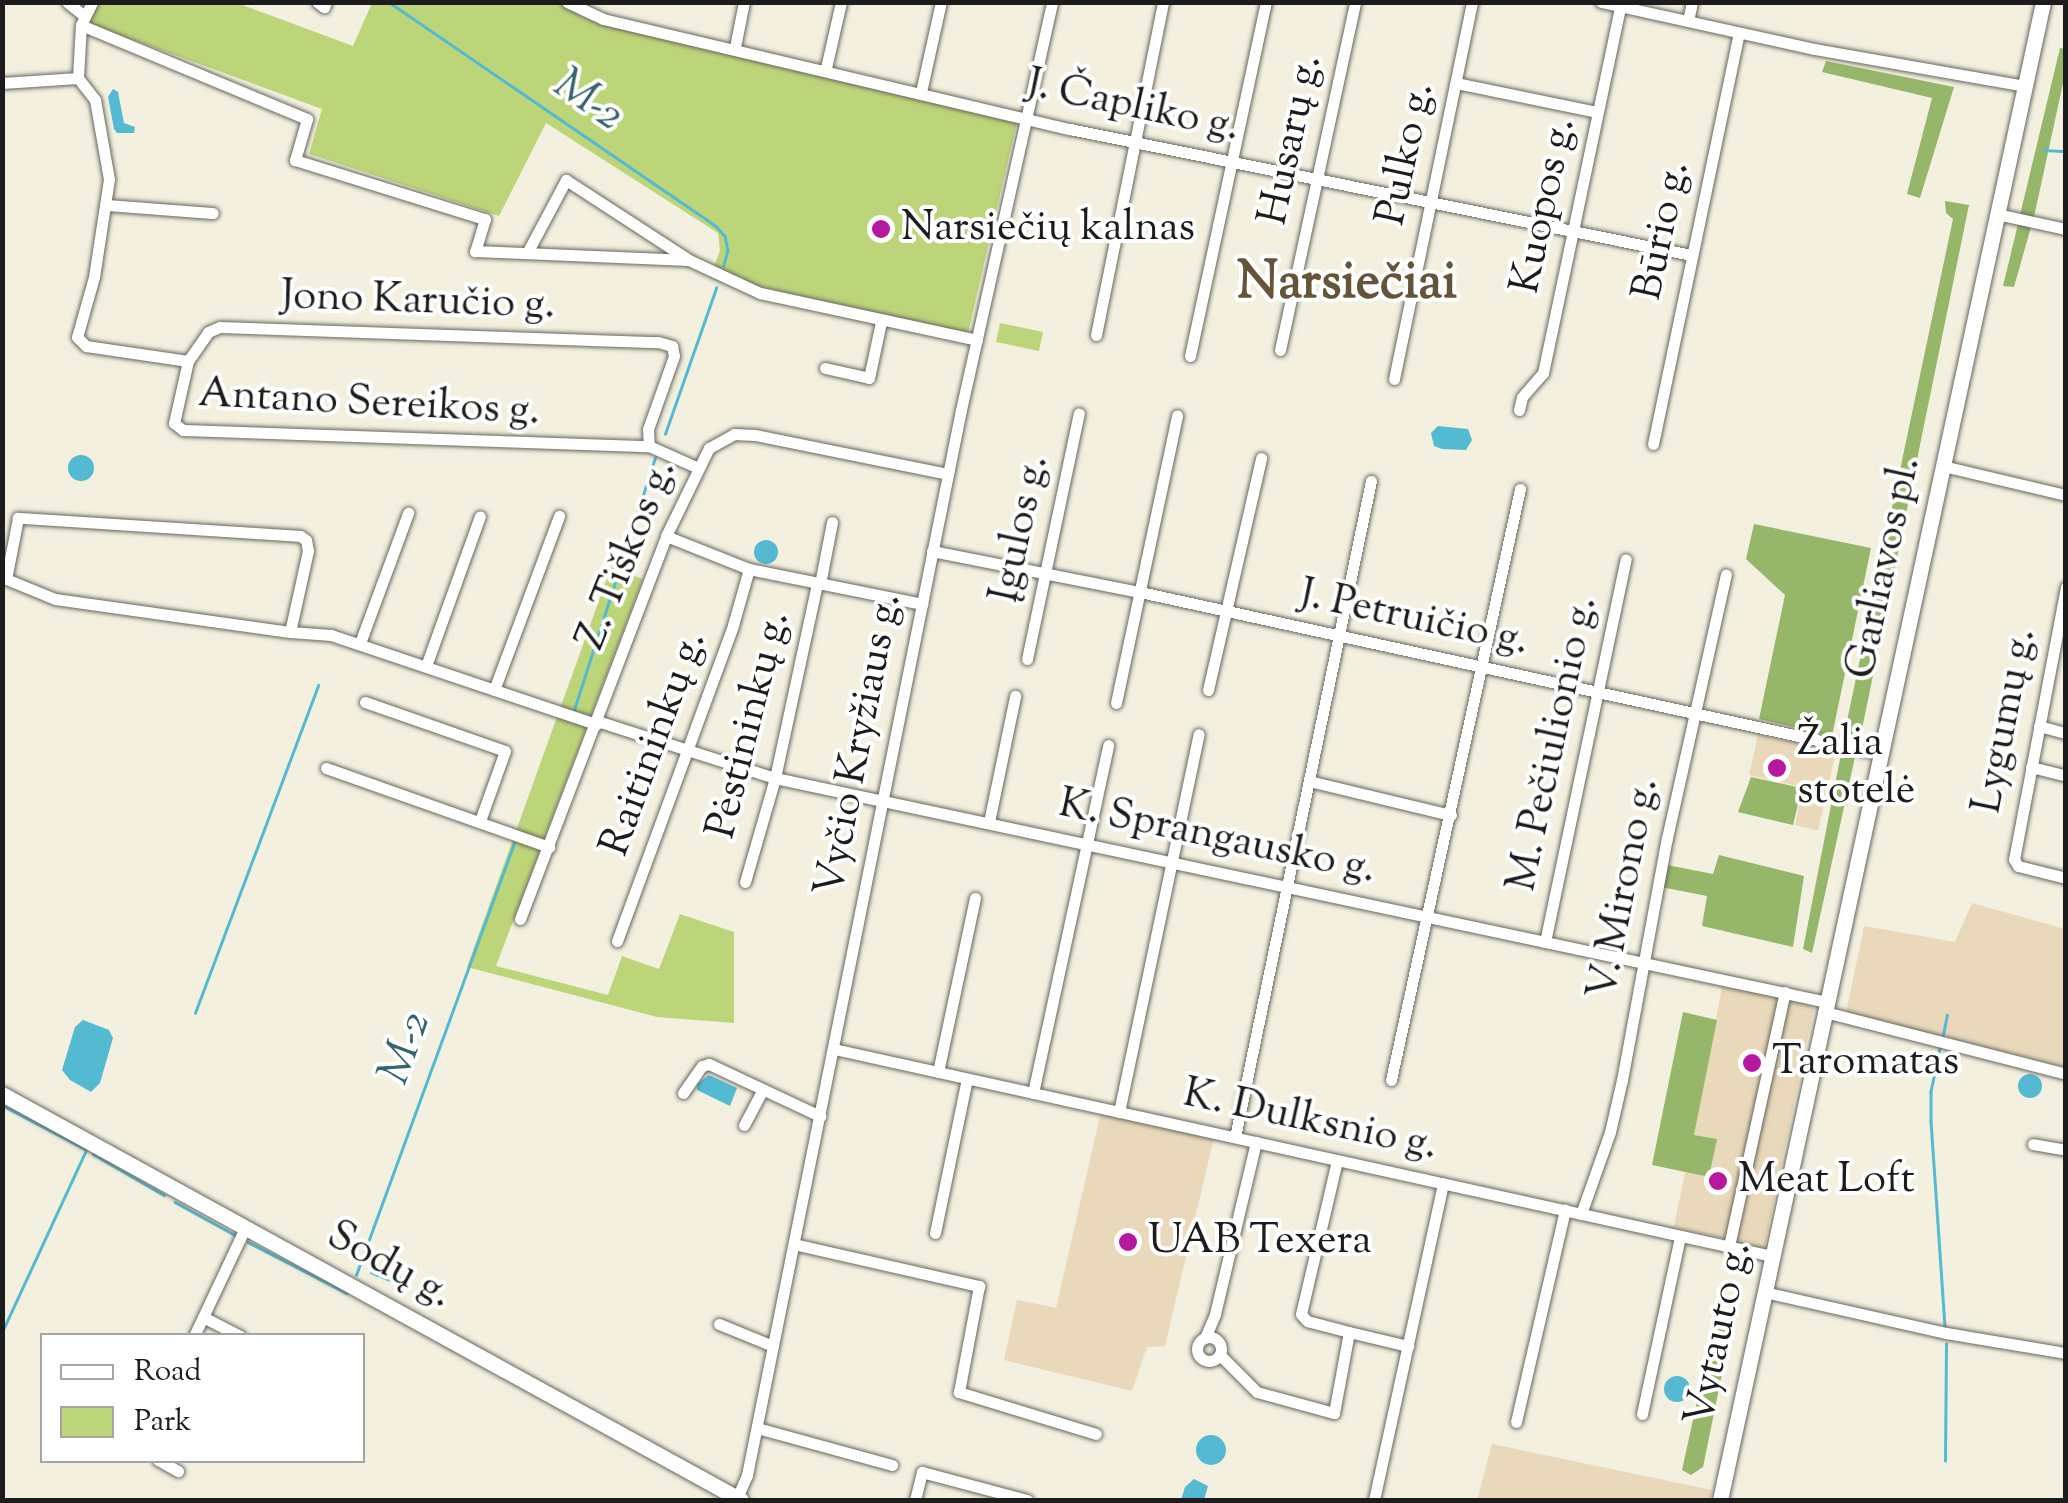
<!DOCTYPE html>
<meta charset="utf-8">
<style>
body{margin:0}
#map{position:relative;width:2068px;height:1503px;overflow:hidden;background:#f3f0df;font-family:"Sorts Mill Goudy",serif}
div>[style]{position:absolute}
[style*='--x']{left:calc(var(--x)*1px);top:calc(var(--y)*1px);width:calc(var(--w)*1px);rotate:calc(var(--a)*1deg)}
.built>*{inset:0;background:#e9d9ba}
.green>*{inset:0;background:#bdd579}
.forest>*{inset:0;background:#96b669}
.water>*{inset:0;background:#54bad2}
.round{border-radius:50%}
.stream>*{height:2.5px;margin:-1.25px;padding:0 1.25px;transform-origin:1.25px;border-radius:1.25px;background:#54bad2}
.roads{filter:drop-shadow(0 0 2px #676660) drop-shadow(0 0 2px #676660)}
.minor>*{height:11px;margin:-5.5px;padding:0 5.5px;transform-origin:5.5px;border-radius:5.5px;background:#fff}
.minor>.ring{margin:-5.5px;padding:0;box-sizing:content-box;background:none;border:11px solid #fff;border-radius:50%}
.major>*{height:15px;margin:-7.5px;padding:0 7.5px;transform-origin:7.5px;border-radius:7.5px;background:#fff}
.dots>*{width:28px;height:28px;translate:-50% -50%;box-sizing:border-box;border:5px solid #fff;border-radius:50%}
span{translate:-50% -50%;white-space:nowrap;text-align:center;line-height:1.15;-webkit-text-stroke:8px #fff;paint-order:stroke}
.street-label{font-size:42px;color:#1c1c1c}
.poi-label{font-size:42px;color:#1c1c1c}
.left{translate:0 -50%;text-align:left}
.water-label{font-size:45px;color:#35636e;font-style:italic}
.district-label{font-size:52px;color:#65533a;font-weight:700}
.frame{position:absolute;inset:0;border:5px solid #1c1c1c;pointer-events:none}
.legend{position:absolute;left:40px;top:1333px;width:325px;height:130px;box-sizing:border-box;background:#fff;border:2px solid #a4a4a4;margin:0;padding:12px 18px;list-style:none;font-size:30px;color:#1c1c1c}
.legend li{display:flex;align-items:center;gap:20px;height:50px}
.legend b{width:50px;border:2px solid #a4a4a4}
</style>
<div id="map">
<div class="built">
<div style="clip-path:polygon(1758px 735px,1836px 752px,1818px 831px,1795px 825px,1803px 787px,1749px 775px)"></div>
<div style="clip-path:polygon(1972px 903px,2065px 929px,2065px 1067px,1846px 1013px,1864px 926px,1955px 942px)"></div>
<div style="clip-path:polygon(1722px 987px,1796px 999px,1814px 1008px,1764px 1248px,1674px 1227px,1685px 1172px,1709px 1177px,1716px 1139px,1694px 1135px)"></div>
<div style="clip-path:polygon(1101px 1112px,1214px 1138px,1165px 1346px,1147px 1347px,1132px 1391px,1004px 1360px,1017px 1300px,1056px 1308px)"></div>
<div style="clip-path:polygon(1492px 1444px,1712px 1490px,1710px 1500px,1477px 1500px)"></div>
</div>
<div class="green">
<div style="clip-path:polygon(99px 3px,237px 3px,353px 46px,372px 3px,563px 3px,580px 16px,596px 22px,1017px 122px,968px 333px,747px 284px,714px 267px,720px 250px,718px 233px,546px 123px,499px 216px,309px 154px,322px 109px,87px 23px)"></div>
<div style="clip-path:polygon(1000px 323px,1043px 332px,1039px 351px,996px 342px)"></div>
<div style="clip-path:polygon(611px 567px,643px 579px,496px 966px,608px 995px,622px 956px,659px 969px,680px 914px,734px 932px,734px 1023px,657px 1017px,467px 967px)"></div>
</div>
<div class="forest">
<div style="clip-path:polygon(2060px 48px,2065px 49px,2065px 74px,2034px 217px,2020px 215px)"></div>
<div style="clip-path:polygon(1826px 61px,1954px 87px,1920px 198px,1907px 194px,1932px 98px,1822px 72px)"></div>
<div style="clip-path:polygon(1945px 201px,1969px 205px,1860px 739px,1844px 735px,1953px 219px,1946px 213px)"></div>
<div style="clip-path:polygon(2018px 224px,2031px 227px,2014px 287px,2003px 286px)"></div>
<div style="clip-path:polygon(1754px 524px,1871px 548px,1832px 736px,1759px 719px,1785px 595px,1746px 559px)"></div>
<div style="clip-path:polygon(1841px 754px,1855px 757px,1812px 953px,1803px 949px)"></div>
<div style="clip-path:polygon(1751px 777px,1802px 788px,1793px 825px,1738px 812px)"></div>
<div style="clip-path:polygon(1719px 855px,1804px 876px,1793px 947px,1702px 926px,1707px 896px,1661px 887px,1667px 865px,1713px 874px)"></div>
<div style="clip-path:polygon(1683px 1012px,1717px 1020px,1694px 1135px,1717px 1139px,1709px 1177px,1652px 1165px)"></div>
<div style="clip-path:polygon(1721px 1312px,1733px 1320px,1703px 1467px,1691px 1475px,1682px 1470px,1716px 1315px)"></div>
</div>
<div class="water">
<div style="clip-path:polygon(113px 89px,118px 92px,124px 123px,135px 127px,134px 133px,117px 133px,114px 129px,108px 97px)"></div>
<div style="clip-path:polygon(1438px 426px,1468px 429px,1472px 440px,1466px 450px,1442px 449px,1434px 446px,1431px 433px)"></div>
<div class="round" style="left:68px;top:455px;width:26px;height:26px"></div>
<div class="round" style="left:754px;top:540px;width:24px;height:24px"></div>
<div style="clip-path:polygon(83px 1020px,109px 1030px,113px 1038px,100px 1083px,91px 1092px,70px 1080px,62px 1070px,75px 1027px)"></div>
<div class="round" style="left:2018px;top:1074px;width:24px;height:24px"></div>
<div style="clip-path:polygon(709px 1075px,737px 1088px,730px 1106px,697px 1090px,697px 1084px)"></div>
<div style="clip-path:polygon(372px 1265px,392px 1269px,402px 1278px,400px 1286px,370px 1274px)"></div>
<div class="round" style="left:1664px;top:1376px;width:26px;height:26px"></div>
<div class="round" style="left:1196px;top:1435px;width:30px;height:30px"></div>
<div style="clip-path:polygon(1194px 1479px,1208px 1486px,1204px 1500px,1181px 1500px,1185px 1487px)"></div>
</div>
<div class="stream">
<div style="--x:389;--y:2;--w:396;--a:34.4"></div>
<div style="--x:716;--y:226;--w:13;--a:48"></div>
<div style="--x:725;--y:236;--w:14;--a:78"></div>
<div style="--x:728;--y:250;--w:16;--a:105"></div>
<div style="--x:2044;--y:150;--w:22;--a:3"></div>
<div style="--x:665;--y:434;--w:155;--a:-70.7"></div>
<div style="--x:574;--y:710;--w:265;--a:-72.2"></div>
<div style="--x:195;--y:1013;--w:350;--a:-69.4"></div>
<div style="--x:1943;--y:1035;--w:20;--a:-79"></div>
<div style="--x:1940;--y:1048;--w:45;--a:101.6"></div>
<div style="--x:1931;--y:1092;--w:29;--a:90"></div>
<div style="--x:1931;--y:1121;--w:205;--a:86.1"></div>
<div style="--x:2;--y:1105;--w:94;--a:27.9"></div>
<div style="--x:93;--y:1154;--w:82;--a:30"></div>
<div style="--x:175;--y:1202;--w:68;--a:28.8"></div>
<div style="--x:248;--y:1242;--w:111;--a:27.3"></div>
<div style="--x:356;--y:1275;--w:460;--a:-69.9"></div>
<div style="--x:2;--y:1332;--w:200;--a:-65.2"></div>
<div style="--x:1945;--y:1461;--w:117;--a:-89.5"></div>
</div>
<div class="roads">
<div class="minor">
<div style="--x:67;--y:2;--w:22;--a:39"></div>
<div style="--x:317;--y:2;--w:9;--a:36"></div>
<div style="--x:324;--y:7;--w:5;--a:-68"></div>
<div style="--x:567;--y:2;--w:40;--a:25"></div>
<div style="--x:603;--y:19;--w:480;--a:13.3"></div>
<div style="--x:1070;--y:129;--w:634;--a:11.47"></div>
<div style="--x:1601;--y:2;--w:219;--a:12.4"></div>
<div style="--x:1815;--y:49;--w:213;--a:10"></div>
<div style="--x:1688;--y:21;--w:19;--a:-78"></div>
<div style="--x:81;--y:25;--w:245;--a:22.6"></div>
<div style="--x:307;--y:119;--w:43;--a:106.3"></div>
<div style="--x:295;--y:160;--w:199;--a:17.3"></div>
<div style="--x:485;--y:219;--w:34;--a:107"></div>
<div style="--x:475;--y:251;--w:214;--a:2.4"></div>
<div style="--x:735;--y:47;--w:46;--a:-78.7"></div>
<div style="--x:826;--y:68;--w:68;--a:-77.2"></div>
<div style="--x:78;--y:78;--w:53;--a:-86.8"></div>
<div style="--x:81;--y:25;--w:25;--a:-64"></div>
<div style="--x:2;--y:83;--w:76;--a:-3.8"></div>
<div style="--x:78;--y:78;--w:28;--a:52"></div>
<div style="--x:95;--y:100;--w:80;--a:80"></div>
<div style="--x:109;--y:179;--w:99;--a:98.7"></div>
<div style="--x:94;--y:277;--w:62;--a:105.8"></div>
<div style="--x:77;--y:337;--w:13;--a:45"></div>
<div style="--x:86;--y:346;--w:103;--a:8.4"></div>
<div style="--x:188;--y:361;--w:35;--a:-55"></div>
<div style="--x:208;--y:332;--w:13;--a:-23"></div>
<div style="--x:220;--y:327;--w:438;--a:2"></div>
<div style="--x:658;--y:342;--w:15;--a:16"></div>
<div style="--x:672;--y:346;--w:10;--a:79"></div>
<div style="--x:674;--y:356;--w:77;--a:109.6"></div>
<div style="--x:648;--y:429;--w:17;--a:87"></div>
<div style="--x:1456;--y:83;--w:144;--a:11.6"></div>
<div style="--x:921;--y:92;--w:92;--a:-77.5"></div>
<div style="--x:106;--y:205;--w:107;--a:4.3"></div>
<div style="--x:1997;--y:214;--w:71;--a:12.3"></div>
<div style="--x:527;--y:253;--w:83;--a:-61.9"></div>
<div style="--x:566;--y:180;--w:147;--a:33"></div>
<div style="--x:689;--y:260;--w:78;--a:24.9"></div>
<div style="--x:760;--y:293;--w:222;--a:12.2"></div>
<div style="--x:1096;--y:335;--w:340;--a:-78.6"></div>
<div style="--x:1280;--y:350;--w:356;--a:-77.8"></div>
<div style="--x:1190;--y:356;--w:362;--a:-77.9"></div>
<div style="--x:188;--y:361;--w:64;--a:102.7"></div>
<div style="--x:174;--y:423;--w:11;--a:38"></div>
<div style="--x:183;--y:430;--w:466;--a:2"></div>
<div style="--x:649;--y:446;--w:51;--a:24.1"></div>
<div style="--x:825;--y:368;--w:45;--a:12.8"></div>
<div style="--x:869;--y:378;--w:57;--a:-77.9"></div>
<div style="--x:1394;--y:379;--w:385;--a:-78.3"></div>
<div style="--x:1519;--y:410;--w:13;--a:-77"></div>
<div style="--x:1522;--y:397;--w:32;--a:-49"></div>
<div style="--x:1543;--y:373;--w:374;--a:-78.1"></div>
<div style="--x:1653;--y:444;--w:420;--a:-78.2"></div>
<div style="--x:1943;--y:466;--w:126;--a:13.3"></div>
<div style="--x:666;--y:536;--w:89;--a:21.7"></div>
<div style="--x:749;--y:569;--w:177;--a:11.4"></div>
<div style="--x:932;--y:551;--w:212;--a:11.2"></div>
<div style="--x:1140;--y:592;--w:759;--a:12.33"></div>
<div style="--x:820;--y:584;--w:63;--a:-79"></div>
<div style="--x:2066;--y:587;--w:277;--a:100.8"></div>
<div style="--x:2014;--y:859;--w:8;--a:60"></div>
<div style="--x:2018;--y:866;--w:49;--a:14"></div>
<div style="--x:290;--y:632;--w:83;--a:-77.5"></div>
<div style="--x:308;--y:551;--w:11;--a:-100"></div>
<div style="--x:306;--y:540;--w:7;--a:-146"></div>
<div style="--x:300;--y:536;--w:283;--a:-176.3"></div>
<div style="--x:18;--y:518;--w:62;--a:101.1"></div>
<div style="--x:6;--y:579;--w:53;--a:22.2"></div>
<div style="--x:55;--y:599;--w:237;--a:8"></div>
<div style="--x:290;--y:632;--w:41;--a:4.2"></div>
<div style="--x:331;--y:635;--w:280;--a:18.6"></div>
<div style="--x:360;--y:643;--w:139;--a:-69.7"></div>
<div style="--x:1027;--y:659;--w:251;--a:-78.1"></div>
<div style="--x:426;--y:666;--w:159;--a:-70.2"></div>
<div style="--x:494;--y:690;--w:186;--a:-69.5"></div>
<div style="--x:1208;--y:690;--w:238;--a:-77.1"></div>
<div style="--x:365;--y:702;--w:148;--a:19.3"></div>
<div style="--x:505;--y:751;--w:74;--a:109.7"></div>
<div style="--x:1116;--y:703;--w:294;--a:-78"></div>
<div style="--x:597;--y:721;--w:187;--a:17.8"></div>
<div style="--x:775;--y:778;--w:1076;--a:12.02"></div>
<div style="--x:2039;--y:726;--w:28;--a:15"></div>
<div style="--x:2031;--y:767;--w:36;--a:14"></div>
<div style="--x:326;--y:768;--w:237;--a:19.5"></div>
<div style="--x:1309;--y:781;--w:146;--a:13.5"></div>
<div style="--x:989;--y:822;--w:129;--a:-78.3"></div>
<div style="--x:745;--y:882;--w:108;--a:-73.9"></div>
<div style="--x:775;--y:778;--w:199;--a:-77.8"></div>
<div style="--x:520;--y:919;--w:410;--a:-69.1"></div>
<div style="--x:666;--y:536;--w:98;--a:-64"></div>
<div style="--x:709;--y:448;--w:29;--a:-29"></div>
<div style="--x:734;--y:434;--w:21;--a:3"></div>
<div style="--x:755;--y:435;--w:197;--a:11.4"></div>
<div style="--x:617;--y:941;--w:337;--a:-69.8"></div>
<div style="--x:733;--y:625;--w:58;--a:-74.1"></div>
<div style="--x:1545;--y:942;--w:391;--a:-78.1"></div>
<div style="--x:1825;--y:1012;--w:249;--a:14.4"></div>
<div style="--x:834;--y:1049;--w:961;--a:12.44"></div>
<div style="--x:938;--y:1072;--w:178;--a:-78"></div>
<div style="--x:1391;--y:1080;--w:605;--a:-77.69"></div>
<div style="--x:683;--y:1093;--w:33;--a:-55"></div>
<div style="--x:702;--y:1066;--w:7;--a:-16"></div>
<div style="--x:709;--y:1064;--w:123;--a:25.1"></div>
<div style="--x:1033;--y:1093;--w:356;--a:-77.8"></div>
<div style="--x:1119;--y:1112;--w:386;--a:-78.1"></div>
<div style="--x:744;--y:1125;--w:40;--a:-62"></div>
<div style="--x:1235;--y:1137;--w:670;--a:-78.29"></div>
<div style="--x:2033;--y:1144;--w:34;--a:10"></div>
<div style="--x:1581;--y:1214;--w:87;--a:-70.5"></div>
<div style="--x:1610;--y:1132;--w:53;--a:-77"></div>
<div style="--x:1622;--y:1080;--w:246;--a:-79.5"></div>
<div style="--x:1667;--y:838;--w:270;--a:-77.4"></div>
<div style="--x:935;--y:1233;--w:157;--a:-78.3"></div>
<div style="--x:794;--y:1244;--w:190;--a:12.8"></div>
<div style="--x:979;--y:1286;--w:108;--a:100.7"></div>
<div style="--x:959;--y:1392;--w:143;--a:17"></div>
<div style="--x:1729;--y:1246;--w:260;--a:-77.6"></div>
<div style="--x:1764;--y:1292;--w:187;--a:12.7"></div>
<div style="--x:1946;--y:1333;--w:122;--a:9.5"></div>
<div style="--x:203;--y:1317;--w:42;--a:27.2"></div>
<div style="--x:719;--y:1324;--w:58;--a:22.2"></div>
<div style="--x:1349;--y:1332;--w:61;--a:13.3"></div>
<div style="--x:194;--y:1336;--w:119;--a:-64.7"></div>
<div class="ring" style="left:1197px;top:1337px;width:13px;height:13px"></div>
<div style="--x:1205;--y:1338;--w:26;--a:-67"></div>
<div style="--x:1215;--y:1314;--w:177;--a:-76.6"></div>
<div style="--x:1220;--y:1355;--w:52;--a:45"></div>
<div style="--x:1257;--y:1392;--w:80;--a:15.3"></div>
<div style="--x:1334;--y:1413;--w:82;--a:-79.5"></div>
<div style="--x:1349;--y:1332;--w:43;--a:-165.3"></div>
<div style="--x:1307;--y:1321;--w:9;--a:-131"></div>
<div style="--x:1301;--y:1314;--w:158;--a:-76.8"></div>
<div style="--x:1642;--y:1414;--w:182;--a:-77.9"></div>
<div style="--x:1516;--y:1422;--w:218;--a:-77"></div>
<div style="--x:757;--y:1428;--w:140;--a:15.3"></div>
<div style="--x:158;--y:1460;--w:23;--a:29"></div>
<div style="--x:736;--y:1500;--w:27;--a:-66"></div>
<div style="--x:747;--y:1475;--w:1086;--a:-78.64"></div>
<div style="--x:961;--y:410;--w:418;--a:-77.4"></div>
<div style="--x:915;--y:1500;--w:29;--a:-76"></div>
<div style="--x:922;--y:1472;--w:109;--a:14.9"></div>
<div style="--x:1374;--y:1500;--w:324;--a:-77.7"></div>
</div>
<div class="major">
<div style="--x:2;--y:1094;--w:843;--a:28.78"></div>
<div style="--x:1720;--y:1500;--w:1532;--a:-77.83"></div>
</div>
</div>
<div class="dots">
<div style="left:881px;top:229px;background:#b5179e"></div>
<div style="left:1777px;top:768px;background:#b5179e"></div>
<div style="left:1752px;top:1063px;background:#b5179e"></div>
<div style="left:1718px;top:1181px;background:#b5179e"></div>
<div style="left:1128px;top:1242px;background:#b5179e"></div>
</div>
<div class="street-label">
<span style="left:1133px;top:107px;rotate:12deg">J. Čapliko g.</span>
<span style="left:1292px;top:140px;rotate:-78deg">Husarų g.</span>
<span style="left:1407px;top:154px;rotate:-78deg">Pulko g.</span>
<span style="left:1545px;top:206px;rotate:-78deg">Kuopos g.</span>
<span style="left:1663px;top:231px;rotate:-78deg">Būrio g.</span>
<span style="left:418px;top:302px;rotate:2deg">Jono Karučio g.</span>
<span style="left:369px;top:404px;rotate:3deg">Antano Sereikos g.</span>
<span style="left:1021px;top:529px;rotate:-78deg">Įgulos g.</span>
<span style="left:628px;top:555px;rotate:-68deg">Z. Tiškos g.</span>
<span style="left:1885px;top:568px;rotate:-78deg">Garliavos pl.</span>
<span style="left:1414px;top:619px;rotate:12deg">J. Petruičio g.</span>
<span style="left:2006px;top:721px;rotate:-79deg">Lygumų g.</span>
<span style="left:750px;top:725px;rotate:-76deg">Pėstininkų g.</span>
<span style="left:655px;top:744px;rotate:-70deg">Raitininkų g.</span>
<span style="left:1554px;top:744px;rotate:-78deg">M. Pečiulionio g.</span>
<span style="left:860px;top:745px;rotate:-79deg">Vyčio Kryžiaus g.</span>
<span style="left:1217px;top:838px;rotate:12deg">K. Sprangausko g.</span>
<span style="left:1625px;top:889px;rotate:-79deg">V. Mirono g.</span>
<span style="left:1310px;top:1121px;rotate:12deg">K. Dulksnio g.</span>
<span style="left:389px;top:1266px;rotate:29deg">Sodų g.</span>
<span style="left:1720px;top:1334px;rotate:-78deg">Vytauto g.</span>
</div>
<div class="poi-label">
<span class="left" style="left:901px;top:229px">Narsiečių kalnas</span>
<span class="left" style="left:1797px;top:768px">Žalia<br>stotelė</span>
<span class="left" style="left:1772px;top:1063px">Taromatas</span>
<span class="left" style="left:1738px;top:1181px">Meat Loft</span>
<span class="left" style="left:1148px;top:1242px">UAB Texera</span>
</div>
<div class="water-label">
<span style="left:587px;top:102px;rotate:34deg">M-2</span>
<span style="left:407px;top:1049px;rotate:-70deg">M-2</span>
</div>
<div class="district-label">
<span style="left:1347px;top:285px">Narsiečiai</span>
</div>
<div class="frame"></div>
<ul class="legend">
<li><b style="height:12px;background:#fff"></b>Road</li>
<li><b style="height:28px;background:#bdd579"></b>Park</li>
</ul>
</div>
